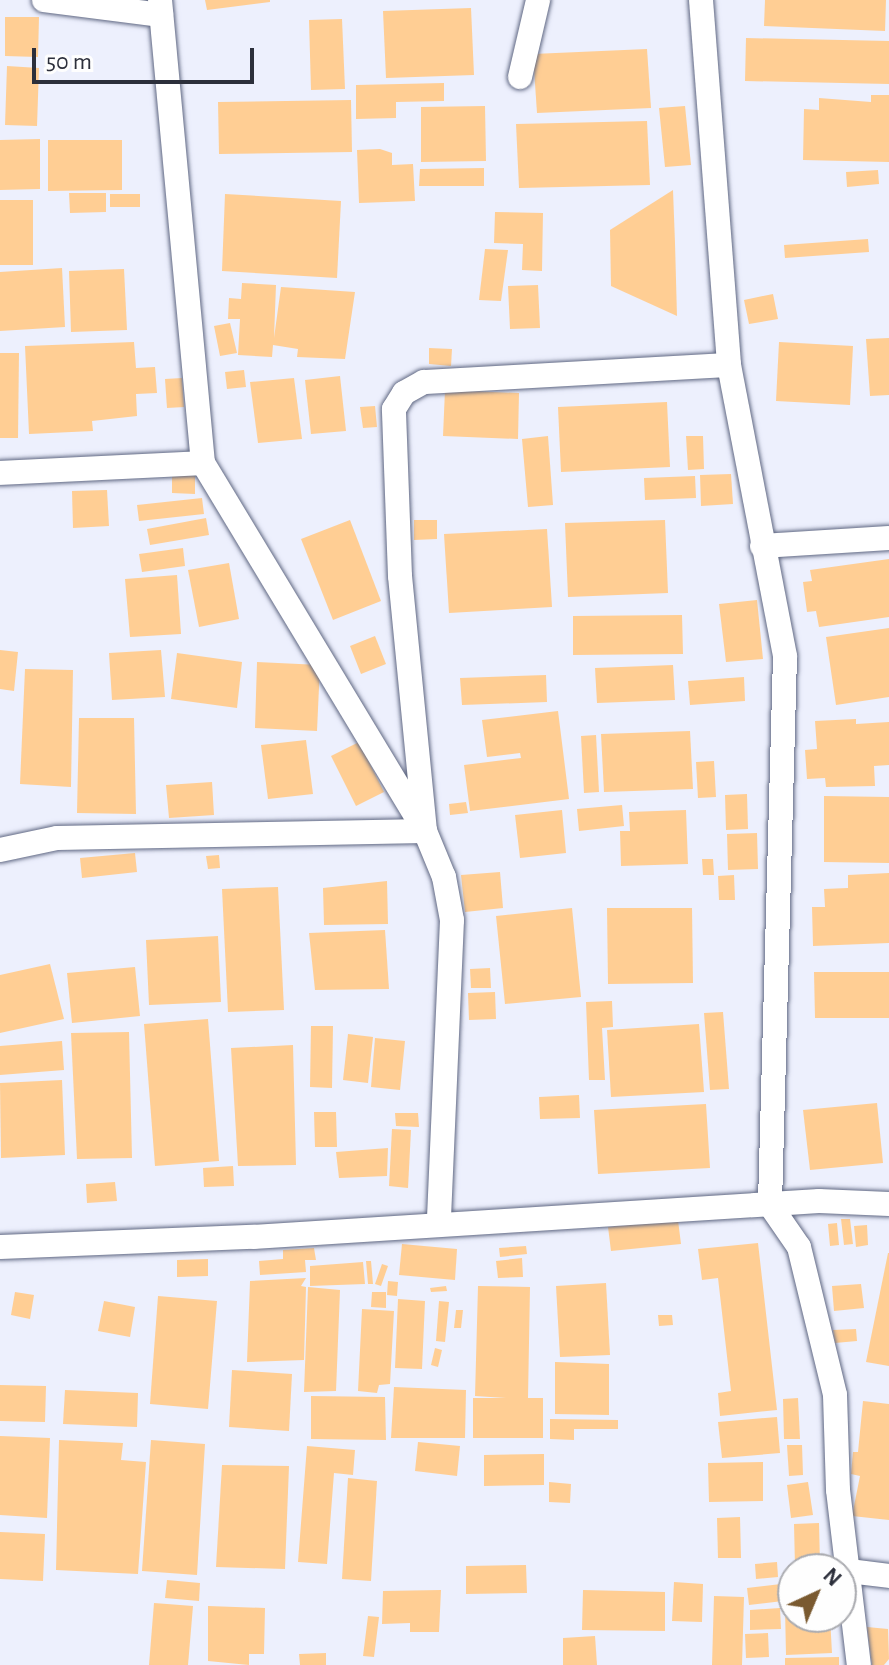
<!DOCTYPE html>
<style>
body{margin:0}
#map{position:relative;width:889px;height:1665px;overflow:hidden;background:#edf0fd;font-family:"Alegreya Sans",sans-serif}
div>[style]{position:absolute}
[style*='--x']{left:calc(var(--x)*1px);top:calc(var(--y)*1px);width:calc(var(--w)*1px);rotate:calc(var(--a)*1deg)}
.building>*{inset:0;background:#ffce94}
.roads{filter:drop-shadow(0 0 2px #606883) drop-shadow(0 0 2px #606883)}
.street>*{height:24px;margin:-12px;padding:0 12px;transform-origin:12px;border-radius:12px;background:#fff}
span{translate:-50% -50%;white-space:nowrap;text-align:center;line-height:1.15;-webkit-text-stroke:8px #fefefe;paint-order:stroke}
.north{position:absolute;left:777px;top:1553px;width:80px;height:80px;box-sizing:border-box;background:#fefefe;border:2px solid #aaabb0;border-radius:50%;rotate:44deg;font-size:22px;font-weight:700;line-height:32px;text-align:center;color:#2c2f3b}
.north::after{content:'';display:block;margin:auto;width:28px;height:36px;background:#7a5a30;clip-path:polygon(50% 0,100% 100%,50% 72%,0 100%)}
.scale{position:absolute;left:32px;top:48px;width:222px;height:36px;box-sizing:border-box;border:4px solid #2c2f3b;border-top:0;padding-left:10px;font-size:24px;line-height:28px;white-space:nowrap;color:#2c2f3b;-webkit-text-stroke:6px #fefefe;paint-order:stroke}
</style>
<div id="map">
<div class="building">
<div style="clip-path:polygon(205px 0,270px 0,270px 2px,207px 10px)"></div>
<div style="clip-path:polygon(765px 0,886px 0,885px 31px,764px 26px)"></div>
<div style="clip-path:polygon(471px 8px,474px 75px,386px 78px,383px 11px)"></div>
<div style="clip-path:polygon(5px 17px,39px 17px,38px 57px,5px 56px)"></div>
<div style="clip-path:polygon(342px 19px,345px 89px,311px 90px,309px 20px)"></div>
<div style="clip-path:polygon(746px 38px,889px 41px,889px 84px,745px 81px)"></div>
<div style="clip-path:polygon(647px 49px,651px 108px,537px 113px,533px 54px)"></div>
<div style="clip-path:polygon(7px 66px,39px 68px,37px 126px,5px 125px)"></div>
<div style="clip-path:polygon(444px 83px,444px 101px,396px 102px,396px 118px,356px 119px,356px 85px)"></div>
<div style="clip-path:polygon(871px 95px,889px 95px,889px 162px,803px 160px,804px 109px,819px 110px,819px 98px,871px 102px)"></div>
<div style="clip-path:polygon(351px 100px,352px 152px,219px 154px,218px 102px)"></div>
<div style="clip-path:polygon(485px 106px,486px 161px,421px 162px,421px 107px)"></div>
<div style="clip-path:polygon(685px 106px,691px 165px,665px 167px,659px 108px)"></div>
<div style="clip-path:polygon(647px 121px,650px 185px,519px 188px,516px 124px)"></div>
<div style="clip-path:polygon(40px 139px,40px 189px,0 190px,0 140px)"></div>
<div style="clip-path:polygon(48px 140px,122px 140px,122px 190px,48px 191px)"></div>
<div style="clip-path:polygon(380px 149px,392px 153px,392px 165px,413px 164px,415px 201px,359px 203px,357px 150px)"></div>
<div style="clip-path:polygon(484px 168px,484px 186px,419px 186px,420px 169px)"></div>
<div style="clip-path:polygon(878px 170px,879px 184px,847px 187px,846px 172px)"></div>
<div style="clip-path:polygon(673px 190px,675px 243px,677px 316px,611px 286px,610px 230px)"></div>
<div style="clip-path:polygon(69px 193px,106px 193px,106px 212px,70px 213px)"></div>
<div style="clip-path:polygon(110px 194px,140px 194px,140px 207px,110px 207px)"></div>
<div style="clip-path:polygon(225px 194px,341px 201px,337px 278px,222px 271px)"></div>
<div style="clip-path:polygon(0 200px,33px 200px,33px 265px,0 265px)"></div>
<div style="clip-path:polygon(495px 212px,543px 213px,542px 271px,522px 270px,523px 244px,494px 243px)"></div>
<div style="clip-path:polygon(868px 239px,869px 252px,785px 258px,784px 245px)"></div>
<div style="clip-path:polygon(485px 249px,508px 250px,501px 301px,479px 300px)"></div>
<div style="clip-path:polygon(62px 268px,65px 327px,0 331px,0 272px)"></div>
<div style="clip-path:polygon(124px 269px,127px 330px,71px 332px,69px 271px)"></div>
<div style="clip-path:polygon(242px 283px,276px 285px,274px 338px,281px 287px,355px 292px,345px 359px,297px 357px,298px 349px,273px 345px,272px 357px,238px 355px,240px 319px,228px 319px,229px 298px,241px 299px)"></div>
<div style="clip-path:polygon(538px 285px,540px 328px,510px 329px,508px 286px)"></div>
<div style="clip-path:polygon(773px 294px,778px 319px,749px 324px,744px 300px)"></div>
<div style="clip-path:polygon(230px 323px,237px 353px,220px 356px,214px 326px)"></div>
<div style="clip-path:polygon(889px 338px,889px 395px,870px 396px,866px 339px)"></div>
<div style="clip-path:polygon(134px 342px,136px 368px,155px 367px,157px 393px,136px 394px,137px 416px,92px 421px,93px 431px,29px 434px,25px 346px)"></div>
<div style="clip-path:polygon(779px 342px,853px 346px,850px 405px,776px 401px)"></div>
<div style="clip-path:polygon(429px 348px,452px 349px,451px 366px,429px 364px)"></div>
<div style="clip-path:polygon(0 353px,19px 353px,18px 438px,0 438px)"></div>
<div style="clip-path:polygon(244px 370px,246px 387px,227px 389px,225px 372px)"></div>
<div style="clip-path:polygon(340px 376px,346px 431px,311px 434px,305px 380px)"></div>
<div style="clip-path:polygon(182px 378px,184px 407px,167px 408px,165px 379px)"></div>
<div style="clip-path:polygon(294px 378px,302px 439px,258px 443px,250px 382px)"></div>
<div style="clip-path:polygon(445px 390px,519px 393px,518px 439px,443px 436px)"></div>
<div style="clip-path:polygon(667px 402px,670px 467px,561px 472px,558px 407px)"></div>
<div style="clip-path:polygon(375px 406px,377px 427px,363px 428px,360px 407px)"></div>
<div style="clip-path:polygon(548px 436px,553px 505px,528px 507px,522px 439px)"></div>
<div style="clip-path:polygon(686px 436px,703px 436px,704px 469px,688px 470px)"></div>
<div style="clip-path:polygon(172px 470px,195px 470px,195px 494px,172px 493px)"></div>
<div style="clip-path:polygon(731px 474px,733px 504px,701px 506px,700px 475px)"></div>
<div style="clip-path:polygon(695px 476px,696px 498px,645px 500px,644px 478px)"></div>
<div style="clip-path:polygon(107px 490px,109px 526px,73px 528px,72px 491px)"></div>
<div style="clip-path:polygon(202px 498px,204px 514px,139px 521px,137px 505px)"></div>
<div style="clip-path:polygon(206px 518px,209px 535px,150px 545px,147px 529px)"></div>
<div style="clip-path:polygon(350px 520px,381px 601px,333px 620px,301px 539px)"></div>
<div style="clip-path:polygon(414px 520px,437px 520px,437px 539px,414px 540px)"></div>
<div style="clip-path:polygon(665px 520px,668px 593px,568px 597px,565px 523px)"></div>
<div style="clip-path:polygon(547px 529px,552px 607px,449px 613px,444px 534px)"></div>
<div style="clip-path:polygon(183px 548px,185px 566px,142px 572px,139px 554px)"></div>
<div style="clip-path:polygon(889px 559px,889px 617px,819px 627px,816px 611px,807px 612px,803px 582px,812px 581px,810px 570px)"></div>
<div style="clip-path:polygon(229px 563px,239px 619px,199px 627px,188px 570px)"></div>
<div style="clip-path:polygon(177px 575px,181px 634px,130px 637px,125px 579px)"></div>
<div style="clip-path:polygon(757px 600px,763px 659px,726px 662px,719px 604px)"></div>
<div style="clip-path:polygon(682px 615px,683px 654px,573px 655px,573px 616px)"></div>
<div style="clip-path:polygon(889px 628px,889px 697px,836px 705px,826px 637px)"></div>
<div style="clip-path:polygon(375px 636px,386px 664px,361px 674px,350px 646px)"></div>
<div style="clip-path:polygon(0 650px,18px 652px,14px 691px,0 689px)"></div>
<div style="clip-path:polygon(161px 650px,165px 697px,112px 700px,109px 653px)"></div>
<div style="clip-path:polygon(177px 653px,242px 662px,237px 708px,171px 699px)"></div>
<div style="clip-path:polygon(257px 662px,320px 665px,317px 731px,255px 728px)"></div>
<div style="clip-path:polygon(673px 665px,675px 700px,597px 703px,595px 668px)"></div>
<div style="clip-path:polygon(25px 669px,73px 670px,71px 787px,20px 784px)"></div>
<div style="clip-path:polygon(546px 675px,547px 702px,462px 705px,460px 678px)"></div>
<div style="clip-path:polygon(744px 677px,745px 701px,690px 705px,688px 681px)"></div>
<div style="clip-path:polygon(558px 711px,569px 799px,470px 811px,464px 765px,521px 758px,520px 753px,487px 757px,482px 720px)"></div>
<div style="clip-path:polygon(79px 718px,134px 718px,136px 814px,77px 813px)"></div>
<div style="clip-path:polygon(856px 719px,856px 724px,889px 722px,889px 765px,874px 766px,875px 786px,826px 787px,825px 778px,807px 779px,805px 750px,817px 749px,815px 721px)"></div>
<div style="clip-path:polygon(690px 731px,693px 789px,604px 792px,601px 734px)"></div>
<div style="clip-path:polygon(596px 735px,599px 792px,584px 793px,581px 736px)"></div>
<div style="clip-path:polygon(306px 740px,313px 794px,268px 799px,261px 745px)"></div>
<div style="clip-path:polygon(359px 742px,384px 792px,356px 806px,331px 756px)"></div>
<div style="clip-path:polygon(714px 761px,716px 797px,698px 798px,696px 762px)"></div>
<div style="clip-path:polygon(212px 782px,214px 815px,169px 818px,166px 785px)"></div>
<div style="clip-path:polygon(747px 794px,748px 829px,726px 830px,725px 795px)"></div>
<div style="clip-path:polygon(824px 796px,889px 797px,889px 863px,824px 862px)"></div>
<div style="clip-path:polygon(466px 802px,468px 813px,450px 815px,449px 804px)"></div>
<div style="clip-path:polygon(622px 805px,624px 826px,579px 831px,577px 809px)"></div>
<div style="clip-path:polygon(562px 810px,566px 853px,520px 858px,515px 815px)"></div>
<div style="clip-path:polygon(686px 810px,688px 864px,621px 866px,620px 831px,630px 831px,629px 812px)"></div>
<div style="clip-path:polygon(757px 833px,758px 869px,728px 870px,727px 834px)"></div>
<div style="clip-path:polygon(135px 853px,137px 872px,82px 878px,80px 858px)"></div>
<div style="clip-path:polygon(219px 855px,220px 868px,208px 869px,206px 856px)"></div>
<div style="clip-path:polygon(702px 859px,713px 859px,714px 875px,703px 875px)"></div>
<div style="clip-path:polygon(500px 872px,503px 908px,465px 912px,461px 875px)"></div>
<div style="clip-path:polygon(889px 873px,889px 943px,813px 946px,812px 907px,825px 907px,824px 889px,848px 888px,848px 875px)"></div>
<div style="clip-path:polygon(734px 875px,735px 900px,719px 900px,718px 876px)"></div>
<div style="clip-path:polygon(387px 881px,388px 924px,324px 925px,323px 888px)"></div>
<div style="clip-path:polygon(278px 887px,284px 1010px,228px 1012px,222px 889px)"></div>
<div style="clip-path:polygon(572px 908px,581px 997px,505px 1004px,496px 916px)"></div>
<div style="clip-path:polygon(607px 908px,692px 908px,693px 983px,608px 984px)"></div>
<div style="clip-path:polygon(385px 930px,389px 989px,315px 990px,309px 933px)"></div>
<div style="clip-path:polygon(218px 936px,221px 1002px,149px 1005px,146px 940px)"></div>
<div style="clip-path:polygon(50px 964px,64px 1019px,0 1033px,0 975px)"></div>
<div style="clip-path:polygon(135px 967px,140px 1016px,72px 1023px,67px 973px)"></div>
<div style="clip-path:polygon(490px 968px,491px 988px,471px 988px,470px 969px)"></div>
<div style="clip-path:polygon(814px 972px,889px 972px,889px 1018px,815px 1018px)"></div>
<div style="clip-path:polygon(495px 992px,496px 1019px,469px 1020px,468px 993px)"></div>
<div style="clip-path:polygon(612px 1001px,613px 1027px,602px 1028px,605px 1080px,589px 1080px,586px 1002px)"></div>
<div style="clip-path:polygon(723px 1012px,729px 1089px,710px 1090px,704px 1013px)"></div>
<div style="clip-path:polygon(208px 1019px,219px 1161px,155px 1166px,144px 1024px)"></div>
<div style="clip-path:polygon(699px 1024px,704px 1092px,611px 1097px,607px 1030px)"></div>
<div style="clip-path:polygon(311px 1026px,333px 1026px,332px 1088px,310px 1087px)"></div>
<div style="clip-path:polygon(129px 1032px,132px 1158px,77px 1159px,71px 1033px)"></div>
<div style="clip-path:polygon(348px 1034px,373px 1037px,368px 1083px,343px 1080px)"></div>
<div style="clip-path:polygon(375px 1038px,405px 1041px,400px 1090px,371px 1087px)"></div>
<div style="clip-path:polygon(62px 1041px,64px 1070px,0 1075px,0 1046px)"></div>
<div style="clip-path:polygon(293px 1045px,296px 1165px,238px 1166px,231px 1048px)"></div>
<div style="clip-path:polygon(62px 1080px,65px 1155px,1px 1158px,0 1083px)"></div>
<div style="clip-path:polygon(579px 1095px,580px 1118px,540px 1119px,539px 1097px)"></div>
<div style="clip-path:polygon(877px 1103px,883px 1163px,810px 1170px,803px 1110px)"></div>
<div style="clip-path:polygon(706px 1104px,710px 1168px,598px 1174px,594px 1110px)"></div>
<div style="clip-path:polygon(314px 1112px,336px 1112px,337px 1147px,315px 1147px)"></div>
<div style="clip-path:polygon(395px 1113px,418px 1113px,419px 1127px,396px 1126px)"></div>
<div style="clip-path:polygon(392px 1129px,411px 1130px,408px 1188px,389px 1186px)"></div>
<div style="clip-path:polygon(388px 1148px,387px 1176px,339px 1178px,336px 1152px)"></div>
<div style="clip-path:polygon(233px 1166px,234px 1186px,204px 1187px,203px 1168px)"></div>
<div style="clip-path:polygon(115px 1182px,117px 1201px,87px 1203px,86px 1184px)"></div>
<div style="clip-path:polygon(841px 1219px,850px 1219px,853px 1244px,844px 1245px)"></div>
<div style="clip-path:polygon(678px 1220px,681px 1244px,611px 1251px,608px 1227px)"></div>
<div style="clip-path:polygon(837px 1223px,839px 1245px,830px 1246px,828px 1224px)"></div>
<div style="clip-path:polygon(867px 1225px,868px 1245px,856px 1247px,854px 1226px)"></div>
<div style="clip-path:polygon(758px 1243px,777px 1410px,720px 1416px,718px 1393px,731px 1391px,718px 1278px,702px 1280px,698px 1249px)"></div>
<div style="clip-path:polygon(402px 1244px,457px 1249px,455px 1280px,399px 1275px)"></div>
<div style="clip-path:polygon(526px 1246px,527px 1254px,500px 1257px,499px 1248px)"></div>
<div style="clip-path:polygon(314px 1248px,316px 1260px,305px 1260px,306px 1272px,260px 1275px,259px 1261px,283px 1259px,283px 1250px)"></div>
<div style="clip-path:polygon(888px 1253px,889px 1253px,889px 1366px,866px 1362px)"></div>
<div style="clip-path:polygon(522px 1258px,523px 1277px,498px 1278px,496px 1261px)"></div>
<div style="clip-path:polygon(208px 1259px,208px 1276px,177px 1277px,177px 1260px)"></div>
<div style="clip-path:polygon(366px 1261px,371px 1261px,373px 1284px,368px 1284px)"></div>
<div style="clip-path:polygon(363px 1262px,365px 1284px,310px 1286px,310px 1266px)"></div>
<div style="clip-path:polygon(382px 1264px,388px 1266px,381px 1286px,375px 1284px)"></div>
<div style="clip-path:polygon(306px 1278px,301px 1286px,306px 1287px,304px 1360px,247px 1362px,250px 1281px)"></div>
<div style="clip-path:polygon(388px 1281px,398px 1282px,397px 1296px,387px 1295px)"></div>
<div style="clip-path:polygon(606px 1283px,610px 1355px,560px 1357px,556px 1286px)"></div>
<div style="clip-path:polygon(861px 1284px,864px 1308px,834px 1311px,832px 1286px)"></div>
<div style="clip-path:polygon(446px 1286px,447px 1291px,431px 1292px,430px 1288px)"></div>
<div style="clip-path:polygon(478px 1286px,530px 1287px,528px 1398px,543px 1398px,543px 1438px,473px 1438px,473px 1398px,506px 1398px,475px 1396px)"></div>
<div style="clip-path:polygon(308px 1287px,340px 1290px,336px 1391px,304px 1392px)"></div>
<div style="clip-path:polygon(15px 1292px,34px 1295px,30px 1319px,11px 1315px)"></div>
<div style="clip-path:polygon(372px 1292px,386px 1292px,386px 1308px,371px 1307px)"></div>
<div style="clip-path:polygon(158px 1296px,217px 1301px,208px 1409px,150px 1404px)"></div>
<div style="clip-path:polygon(398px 1299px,425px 1301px,422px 1369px,395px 1368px)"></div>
<div style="clip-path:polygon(104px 1301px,135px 1307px,130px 1337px,98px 1331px)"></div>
<div style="clip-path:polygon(439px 1301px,449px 1302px,445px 1342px,436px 1341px)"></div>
<div style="clip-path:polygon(362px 1309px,394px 1311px,390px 1384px,379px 1385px,377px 1393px,358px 1391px)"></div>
<div style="clip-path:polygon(456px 1310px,463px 1310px,461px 1328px,454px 1328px)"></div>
<div style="clip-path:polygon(658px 1315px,672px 1315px,673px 1325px,659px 1326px)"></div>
<div style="clip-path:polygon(856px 1329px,857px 1341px,835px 1343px,833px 1330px)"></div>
<div style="clip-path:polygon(435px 1348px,442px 1350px,438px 1367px,431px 1365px)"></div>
<div style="clip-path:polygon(555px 1362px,609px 1364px,609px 1415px,555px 1414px)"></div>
<div style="clip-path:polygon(232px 1370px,292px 1374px,289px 1431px,229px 1427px)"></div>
<div style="clip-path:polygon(0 1385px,46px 1386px,45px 1422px,0 1421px)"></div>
<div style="clip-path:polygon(394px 1387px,466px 1390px,465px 1438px,391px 1438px)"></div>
<div style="clip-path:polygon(65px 1390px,138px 1393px,137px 1427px,63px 1424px)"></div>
<div style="clip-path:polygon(311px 1396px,385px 1397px,386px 1440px,311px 1439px)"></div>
<div style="clip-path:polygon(798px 1398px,800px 1439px,784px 1439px,783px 1399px)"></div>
<div style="clip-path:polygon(863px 1401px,889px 1404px,889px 1520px,852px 1516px,860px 1476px,851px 1474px,853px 1452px,858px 1452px)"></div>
<div style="clip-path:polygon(777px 1417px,780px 1453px,722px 1458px,718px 1422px)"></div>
<div style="clip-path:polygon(550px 1419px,618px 1420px,618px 1429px,574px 1429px,574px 1440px,550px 1439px)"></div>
<div style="clip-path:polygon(0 1436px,50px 1438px,47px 1518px,0 1515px)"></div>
<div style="clip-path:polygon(59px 1440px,123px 1443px,121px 1460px,146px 1462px,138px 1574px,56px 1570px)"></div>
<div style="clip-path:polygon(151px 1440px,205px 1444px,197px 1575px,142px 1571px)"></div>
<div style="clip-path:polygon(418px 1442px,460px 1446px,457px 1476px,415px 1471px)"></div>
<div style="clip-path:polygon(787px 1445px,802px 1445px,803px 1475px,789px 1476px)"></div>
<div style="clip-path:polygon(307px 1446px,355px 1450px,353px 1475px,334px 1473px,327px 1564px,298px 1562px)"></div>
<div style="clip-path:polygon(544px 1454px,544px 1485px,484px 1486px,484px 1455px)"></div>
<div style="clip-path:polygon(763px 1462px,763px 1501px,709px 1502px,708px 1463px)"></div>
<div style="clip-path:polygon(222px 1465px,289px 1466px,285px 1569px,216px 1567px)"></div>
<div style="clip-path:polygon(348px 1478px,377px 1481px,371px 1581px,342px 1579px)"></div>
<div style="clip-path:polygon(549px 1482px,571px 1484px,570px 1503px,549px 1502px)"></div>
<div style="clip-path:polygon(808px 1482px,813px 1515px,791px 1518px,787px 1485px)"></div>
<div style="clip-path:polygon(740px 1517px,741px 1558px,718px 1558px,717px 1518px)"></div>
<div style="clip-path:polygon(819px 1523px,820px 1564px,795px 1567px,794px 1524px)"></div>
<div style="clip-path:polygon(0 1532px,45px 1534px,43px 1581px,0 1579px)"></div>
<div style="clip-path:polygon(777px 1562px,778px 1577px,756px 1579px,755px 1564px)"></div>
<div style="clip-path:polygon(526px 1565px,527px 1593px,466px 1594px,466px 1566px)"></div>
<div style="clip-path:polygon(167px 1580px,200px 1583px,199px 1601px,165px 1598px)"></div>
<div style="clip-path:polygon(793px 1581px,793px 1604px,787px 1605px,784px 1582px)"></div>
<div style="clip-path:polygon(674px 1582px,703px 1584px,702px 1622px,672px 1621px)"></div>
<div style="clip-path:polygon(781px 1584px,783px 1601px,749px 1605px,747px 1588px)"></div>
<div style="clip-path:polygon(441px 1590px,439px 1632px,410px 1632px,410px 1623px,382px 1624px,383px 1591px)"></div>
<div style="clip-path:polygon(583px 1590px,665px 1592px,665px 1631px,582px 1630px)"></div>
<div style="clip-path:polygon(714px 1596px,744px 1597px,742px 1665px,712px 1665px)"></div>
<div style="clip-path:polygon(154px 1603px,193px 1606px,188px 1665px,149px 1665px)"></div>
<div style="clip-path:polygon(208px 1606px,265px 1608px,264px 1654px,249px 1654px,249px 1665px,208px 1661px)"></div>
<div style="clip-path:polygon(793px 1607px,793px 1617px,830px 1617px,832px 1653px,786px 1655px,785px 1608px)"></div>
<div style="clip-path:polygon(780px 1608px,781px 1629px,750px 1630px,750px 1610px)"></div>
<div style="clip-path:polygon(368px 1616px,379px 1617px,374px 1657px,363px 1656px)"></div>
<div style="clip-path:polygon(867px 1627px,888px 1629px,889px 1659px,884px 1665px,872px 1665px)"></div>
<div style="clip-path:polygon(768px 1633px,769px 1657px,746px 1658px,745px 1634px)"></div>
<div style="clip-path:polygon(595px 1636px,597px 1665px,563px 1665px,563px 1638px)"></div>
<div style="clip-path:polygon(326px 1653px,326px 1665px,300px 1665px,299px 1654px)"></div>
<div style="clip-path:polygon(839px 1657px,839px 1665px,785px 1665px,785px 1658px)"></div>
</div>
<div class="roads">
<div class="street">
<div style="--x:44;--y:0;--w:118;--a:7.3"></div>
<div style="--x:160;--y:0;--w:465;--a:84.7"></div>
<div style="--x:203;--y:463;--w:430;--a:58.9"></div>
<div style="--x:425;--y:831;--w:50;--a:67.6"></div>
<div style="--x:444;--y:877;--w:44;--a:79.5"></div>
<div style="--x:452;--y:920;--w:302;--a:92.5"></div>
<div style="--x:701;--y:0;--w:366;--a:85.6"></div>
<div style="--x:729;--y:365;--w:296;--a:79.1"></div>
<div style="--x:785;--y:656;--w:549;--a:91.57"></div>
<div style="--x:770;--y:1205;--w:51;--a:55.4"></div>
<div style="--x:799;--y:1247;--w:152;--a:76.3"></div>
<div style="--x:835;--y:1395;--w:95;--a:88.2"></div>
<div style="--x:838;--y:1490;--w:176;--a:83.2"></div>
<div style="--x:520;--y:77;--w:79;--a:-76.8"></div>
<div style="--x:0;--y:473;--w:203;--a:-2.8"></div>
<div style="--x:762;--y:546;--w:127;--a:-3.6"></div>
<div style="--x:0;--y:850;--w:58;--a:-11.9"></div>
<div style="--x:57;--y:838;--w:368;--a:-1.1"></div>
<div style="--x:425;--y:831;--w:256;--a:-95.6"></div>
<div style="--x:400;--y:576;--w:167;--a:-92.1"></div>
<div style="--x:394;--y:409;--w:19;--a:-58"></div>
<div style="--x:404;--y:393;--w:23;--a:-29"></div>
<div style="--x:424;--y:382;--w:305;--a:-3.2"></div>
<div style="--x:0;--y:1247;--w:253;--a:-2.3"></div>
<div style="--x:253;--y:1237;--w:567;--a:-3.64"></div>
<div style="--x:819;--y:1201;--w:70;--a:2.5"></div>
<div style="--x:849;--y:1571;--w:40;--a:7.1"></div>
</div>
</div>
<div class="north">N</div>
<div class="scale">50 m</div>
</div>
